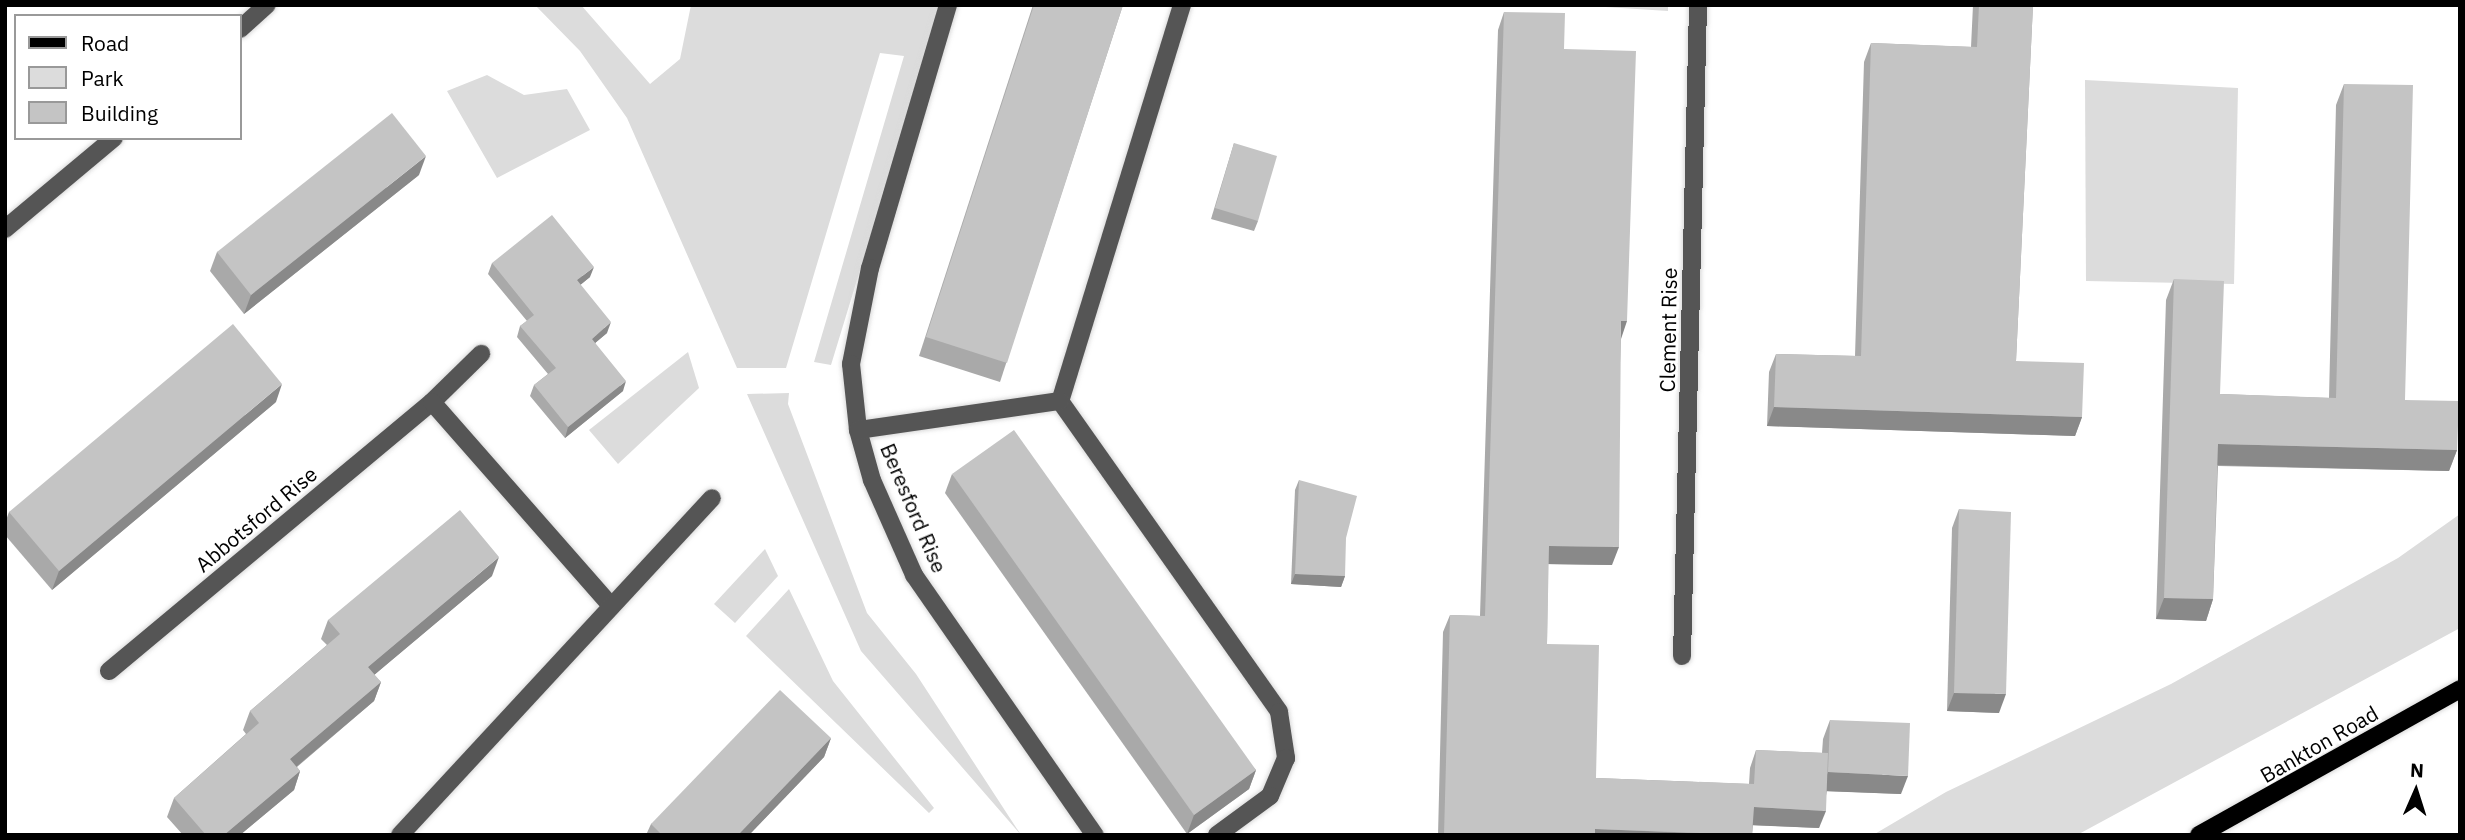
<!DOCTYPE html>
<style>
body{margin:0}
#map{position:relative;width:2465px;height:840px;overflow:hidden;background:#fff;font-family:"IBM Plex Sans",sans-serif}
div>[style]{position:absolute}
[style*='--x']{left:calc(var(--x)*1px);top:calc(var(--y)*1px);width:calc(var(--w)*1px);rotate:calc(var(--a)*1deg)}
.green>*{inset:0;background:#dcdcdc}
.roads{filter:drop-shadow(0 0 2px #dbdbdb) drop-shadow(0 0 2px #dbdbdb)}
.minor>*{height:18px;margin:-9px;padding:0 9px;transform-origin:9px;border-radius:9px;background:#555}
.major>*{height:18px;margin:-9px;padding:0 9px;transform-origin:9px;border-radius:9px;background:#000}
.wall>*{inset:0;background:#a9a9a9}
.shaded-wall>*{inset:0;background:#898989}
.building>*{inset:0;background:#c4c4c4}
span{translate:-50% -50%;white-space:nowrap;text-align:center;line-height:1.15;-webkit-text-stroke:5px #fff;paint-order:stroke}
.street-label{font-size:21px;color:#000}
.frame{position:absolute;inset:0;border:7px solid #000;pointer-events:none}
.legend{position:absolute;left:14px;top:14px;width:228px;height:126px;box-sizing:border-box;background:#fff;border:2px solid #999;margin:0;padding:9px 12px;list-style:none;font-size:21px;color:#000}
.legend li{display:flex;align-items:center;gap:14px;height:35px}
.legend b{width:35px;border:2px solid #999}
.north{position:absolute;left:2381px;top:756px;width:70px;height:70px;-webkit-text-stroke:5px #fff;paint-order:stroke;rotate:3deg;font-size:19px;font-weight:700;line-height:28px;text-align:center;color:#000}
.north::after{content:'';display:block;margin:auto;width:24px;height:32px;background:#000;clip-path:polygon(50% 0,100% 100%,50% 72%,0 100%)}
</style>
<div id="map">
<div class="green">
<div style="clip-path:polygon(535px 5px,581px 5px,650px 84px,680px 59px,691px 5px,941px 5px,831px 365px,814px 362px,904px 56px,880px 53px,786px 368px,737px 368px,627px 118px,580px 51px)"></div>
<div style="clip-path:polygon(1574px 5px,1668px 5px,1668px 11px)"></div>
<div style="clip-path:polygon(487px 75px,524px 95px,567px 89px,590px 130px,497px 178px,447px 91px)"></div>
<div style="clip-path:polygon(2085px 80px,2238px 88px,2234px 284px,2086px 281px)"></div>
<div style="clip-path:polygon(688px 352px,699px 388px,618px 464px,589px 430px)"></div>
<div style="clip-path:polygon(789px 393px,788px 404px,867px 613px,916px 674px,1021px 835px,861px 651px,747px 394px)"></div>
<div style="clip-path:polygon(2460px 514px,2460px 628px,2077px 835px,1873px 835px,1946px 792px,2171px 684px,2398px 558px)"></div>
<div style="clip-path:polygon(765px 549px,778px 576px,735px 623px,714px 604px)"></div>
<div style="clip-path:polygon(789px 589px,833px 681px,934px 808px,929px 813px,746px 636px)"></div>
</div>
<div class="roads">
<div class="minor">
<div style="--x:948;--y:5;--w:274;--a:106.5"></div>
<div style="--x:870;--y:268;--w:98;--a:101.2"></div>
<div style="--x:851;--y:364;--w:66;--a:83.9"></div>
<div style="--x:858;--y:430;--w:52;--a:74.4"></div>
<div style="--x:872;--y:480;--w:104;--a:66.1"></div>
<div style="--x:914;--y:575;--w:317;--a:55.2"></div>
<div style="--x:1182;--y:5;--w:414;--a:107.1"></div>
<div style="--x:1060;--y:401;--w:380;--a:54.8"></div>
<div style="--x:1279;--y:712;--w:47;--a:81.3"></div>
<div style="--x:1286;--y:758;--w:41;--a:112.8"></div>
<div style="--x:1270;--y:796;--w:66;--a:143.7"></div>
<div style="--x:240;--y:29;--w:36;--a:-42"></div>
<div style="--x:5;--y:229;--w:142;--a:-39.9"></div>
<div style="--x:432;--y:402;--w:69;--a:-44.4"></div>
<div style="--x:858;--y:430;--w:204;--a:-8.2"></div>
<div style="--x:1682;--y:656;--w:651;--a:-88.59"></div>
<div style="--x:109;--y:671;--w:420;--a:-39.8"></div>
<div style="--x:432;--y:402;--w:271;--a:48.7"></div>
<div style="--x:400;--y:835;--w:459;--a:-47.2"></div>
</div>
<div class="major">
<div style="--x:2199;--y:835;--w:299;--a:-29.2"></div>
</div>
</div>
<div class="wall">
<div style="clip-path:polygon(1033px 5px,1123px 5px,1000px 382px,919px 356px)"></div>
<div style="clip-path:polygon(1973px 5px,2033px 5px,2016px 361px,2082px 417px,2075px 436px,1767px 426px,1769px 372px,1776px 354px,1855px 356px,1864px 62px,1871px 43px,1971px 47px)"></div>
<div style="clip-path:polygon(1504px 12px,1564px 49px,1621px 338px,1612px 565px,1548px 564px,1547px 644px,1596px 778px,1749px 784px,1750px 768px,1756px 750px,1822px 753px,1823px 739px,1830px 720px,1901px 794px,1827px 791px,1819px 828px,1753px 825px,1752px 835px,1438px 835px,1443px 632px,1450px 615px,1480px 616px,1498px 30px)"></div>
<div style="clip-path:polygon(2344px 84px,2405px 400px,2457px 450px,2449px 471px,2218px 466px,2213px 599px,2206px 621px,2156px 619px,2166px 300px,2174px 279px,2220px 394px,2329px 398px,2336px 105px)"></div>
<div style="clip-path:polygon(1234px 143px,1258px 221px,1254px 231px,1211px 219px)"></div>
<div style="clip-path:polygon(419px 175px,244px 314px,210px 271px,217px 252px)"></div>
<div style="clip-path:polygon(492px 263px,590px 277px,580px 285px,607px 333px,595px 343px,623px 391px,565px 438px,530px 396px,534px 385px,548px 374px,517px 337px,520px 326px,527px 321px,488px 274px)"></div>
<div style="clip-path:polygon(276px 402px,52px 590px,5px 535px,5px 523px,9px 512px)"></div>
<div style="clip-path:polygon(952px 474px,1256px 770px,1249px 789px,1187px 834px,945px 493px)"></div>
<div style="clip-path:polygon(1299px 480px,1345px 576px,1341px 587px,1291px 584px,1295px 490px)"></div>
<div style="clip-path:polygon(1959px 509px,1999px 713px,1947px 711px,1952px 528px)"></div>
<div style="clip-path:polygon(492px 576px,374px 675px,381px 682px,374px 701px,297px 767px,300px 771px,294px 790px,240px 835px,183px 835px,167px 817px,174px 798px,246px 734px,243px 730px,250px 711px,327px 645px,321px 639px,328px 620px)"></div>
<div style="clip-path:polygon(831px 738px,824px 757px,749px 835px,646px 835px,651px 824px)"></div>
</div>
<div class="shaded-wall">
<div style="clip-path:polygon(426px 156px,419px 175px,244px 314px,251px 295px)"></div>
<div style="clip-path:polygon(594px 267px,590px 277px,573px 291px,577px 280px)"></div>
<div style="clip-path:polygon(1621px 321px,1627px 321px,1621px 339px)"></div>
<div style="clip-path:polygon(611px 322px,607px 333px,588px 349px,592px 339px)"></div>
<div style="clip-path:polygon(626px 381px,623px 391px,565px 438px,568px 427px)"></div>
<div style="clip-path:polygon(282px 384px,276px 402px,52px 590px,59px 571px)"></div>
<div style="clip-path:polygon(1774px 407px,2082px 417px,2075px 436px,1767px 426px)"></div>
<div style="clip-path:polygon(2218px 444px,2457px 450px,2449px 471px,2211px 465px)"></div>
<div style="clip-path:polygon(1549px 546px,1619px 547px,1612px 565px,1542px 564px)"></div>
<div style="clip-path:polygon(499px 557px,492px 576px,361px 686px,368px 667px)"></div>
<div style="clip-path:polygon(1295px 574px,1345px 576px,1341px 587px,1291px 584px)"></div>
<div style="clip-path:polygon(2164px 598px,2213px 599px,2206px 621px,2156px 619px)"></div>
<div style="clip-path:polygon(381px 682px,374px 701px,283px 778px,290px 759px)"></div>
<div style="clip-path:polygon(1954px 693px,2006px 694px,1999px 713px,1947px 711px)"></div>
<div style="clip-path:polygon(831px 738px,824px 757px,749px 835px,738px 835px)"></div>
<div style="clip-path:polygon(1256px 770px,1249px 789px,1187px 834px,1194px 815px)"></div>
<div style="clip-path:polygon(300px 771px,294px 790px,240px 835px,224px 835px)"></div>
<div style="clip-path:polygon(1828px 772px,1908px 776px,1901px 794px,1821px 791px)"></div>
<div style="clip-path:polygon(1754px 807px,1826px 811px,1819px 828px,1747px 825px)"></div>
<div style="clip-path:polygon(1595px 829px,1734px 835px,1593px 835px)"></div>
</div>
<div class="building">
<div style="clip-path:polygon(1034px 5px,1123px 5px,1007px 363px,926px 337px)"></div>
<div style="clip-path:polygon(1979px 5px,2033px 5px,2016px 361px,2084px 363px,2082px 417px,1774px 407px,1776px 354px,1861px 356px,1871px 43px,1977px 47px)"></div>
<div style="clip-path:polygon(1504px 12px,1565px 13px,1564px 49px,1636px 51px,1627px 321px,1621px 321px,1619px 547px,1549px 546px,1547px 644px,1599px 645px,1596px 778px,1754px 784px,1756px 750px,1828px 753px,1826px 811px,1754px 807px,1752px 835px,1595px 829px,1595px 835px,1444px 835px,1450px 615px,1485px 616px)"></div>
<div style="clip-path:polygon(2344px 84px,2413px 85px,2405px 400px,2459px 401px,2457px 450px,2218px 444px,2213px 599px,2164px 598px,2174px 279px,2224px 281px,2220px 394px,2336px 398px)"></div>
<div style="clip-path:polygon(392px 113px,426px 156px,251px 295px,217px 252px)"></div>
<div style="clip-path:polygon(1234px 143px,1277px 156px,1258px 221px,1215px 208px)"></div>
<div style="clip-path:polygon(552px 215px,594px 267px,577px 280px,611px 322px,592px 339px,626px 381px,568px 427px,534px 385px,556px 368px,520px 326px,534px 315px,492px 263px)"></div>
<div style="clip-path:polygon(233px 324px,282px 384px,59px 571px,9px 512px)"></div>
<div style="clip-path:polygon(1014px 430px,1256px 770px,1194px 815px,952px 474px)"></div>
<div style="clip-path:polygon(1299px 480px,1357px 496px,1346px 538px,1345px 576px,1295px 574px)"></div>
<div style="clip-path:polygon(1959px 509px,2011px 512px,2006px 694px,1954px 693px)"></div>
<div style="clip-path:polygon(460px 510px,499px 557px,368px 667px,381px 682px,290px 759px,300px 771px,224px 835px,206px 835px,174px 798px,259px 723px,250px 711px,340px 634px,328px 620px)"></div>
<div style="clip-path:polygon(780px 690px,831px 738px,738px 835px,662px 835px,651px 824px)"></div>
<div style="clip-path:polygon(1830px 720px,1910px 723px,1908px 776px,1828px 772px)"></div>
</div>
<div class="street-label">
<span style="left:1668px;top:330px;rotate:-89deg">Clement Rise</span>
<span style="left:914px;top:508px;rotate:67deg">Beresford Rise</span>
<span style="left:256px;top:519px;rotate:-40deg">Abbotsford Rise</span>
<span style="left:2319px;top:744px;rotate:-30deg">Bankton Road</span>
</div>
<div class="frame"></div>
<ul class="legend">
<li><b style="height:9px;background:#000"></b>Road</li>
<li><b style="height:19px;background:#dcdcdc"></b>Park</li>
<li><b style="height:19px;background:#c4c4c4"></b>Building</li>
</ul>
<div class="north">N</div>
</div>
